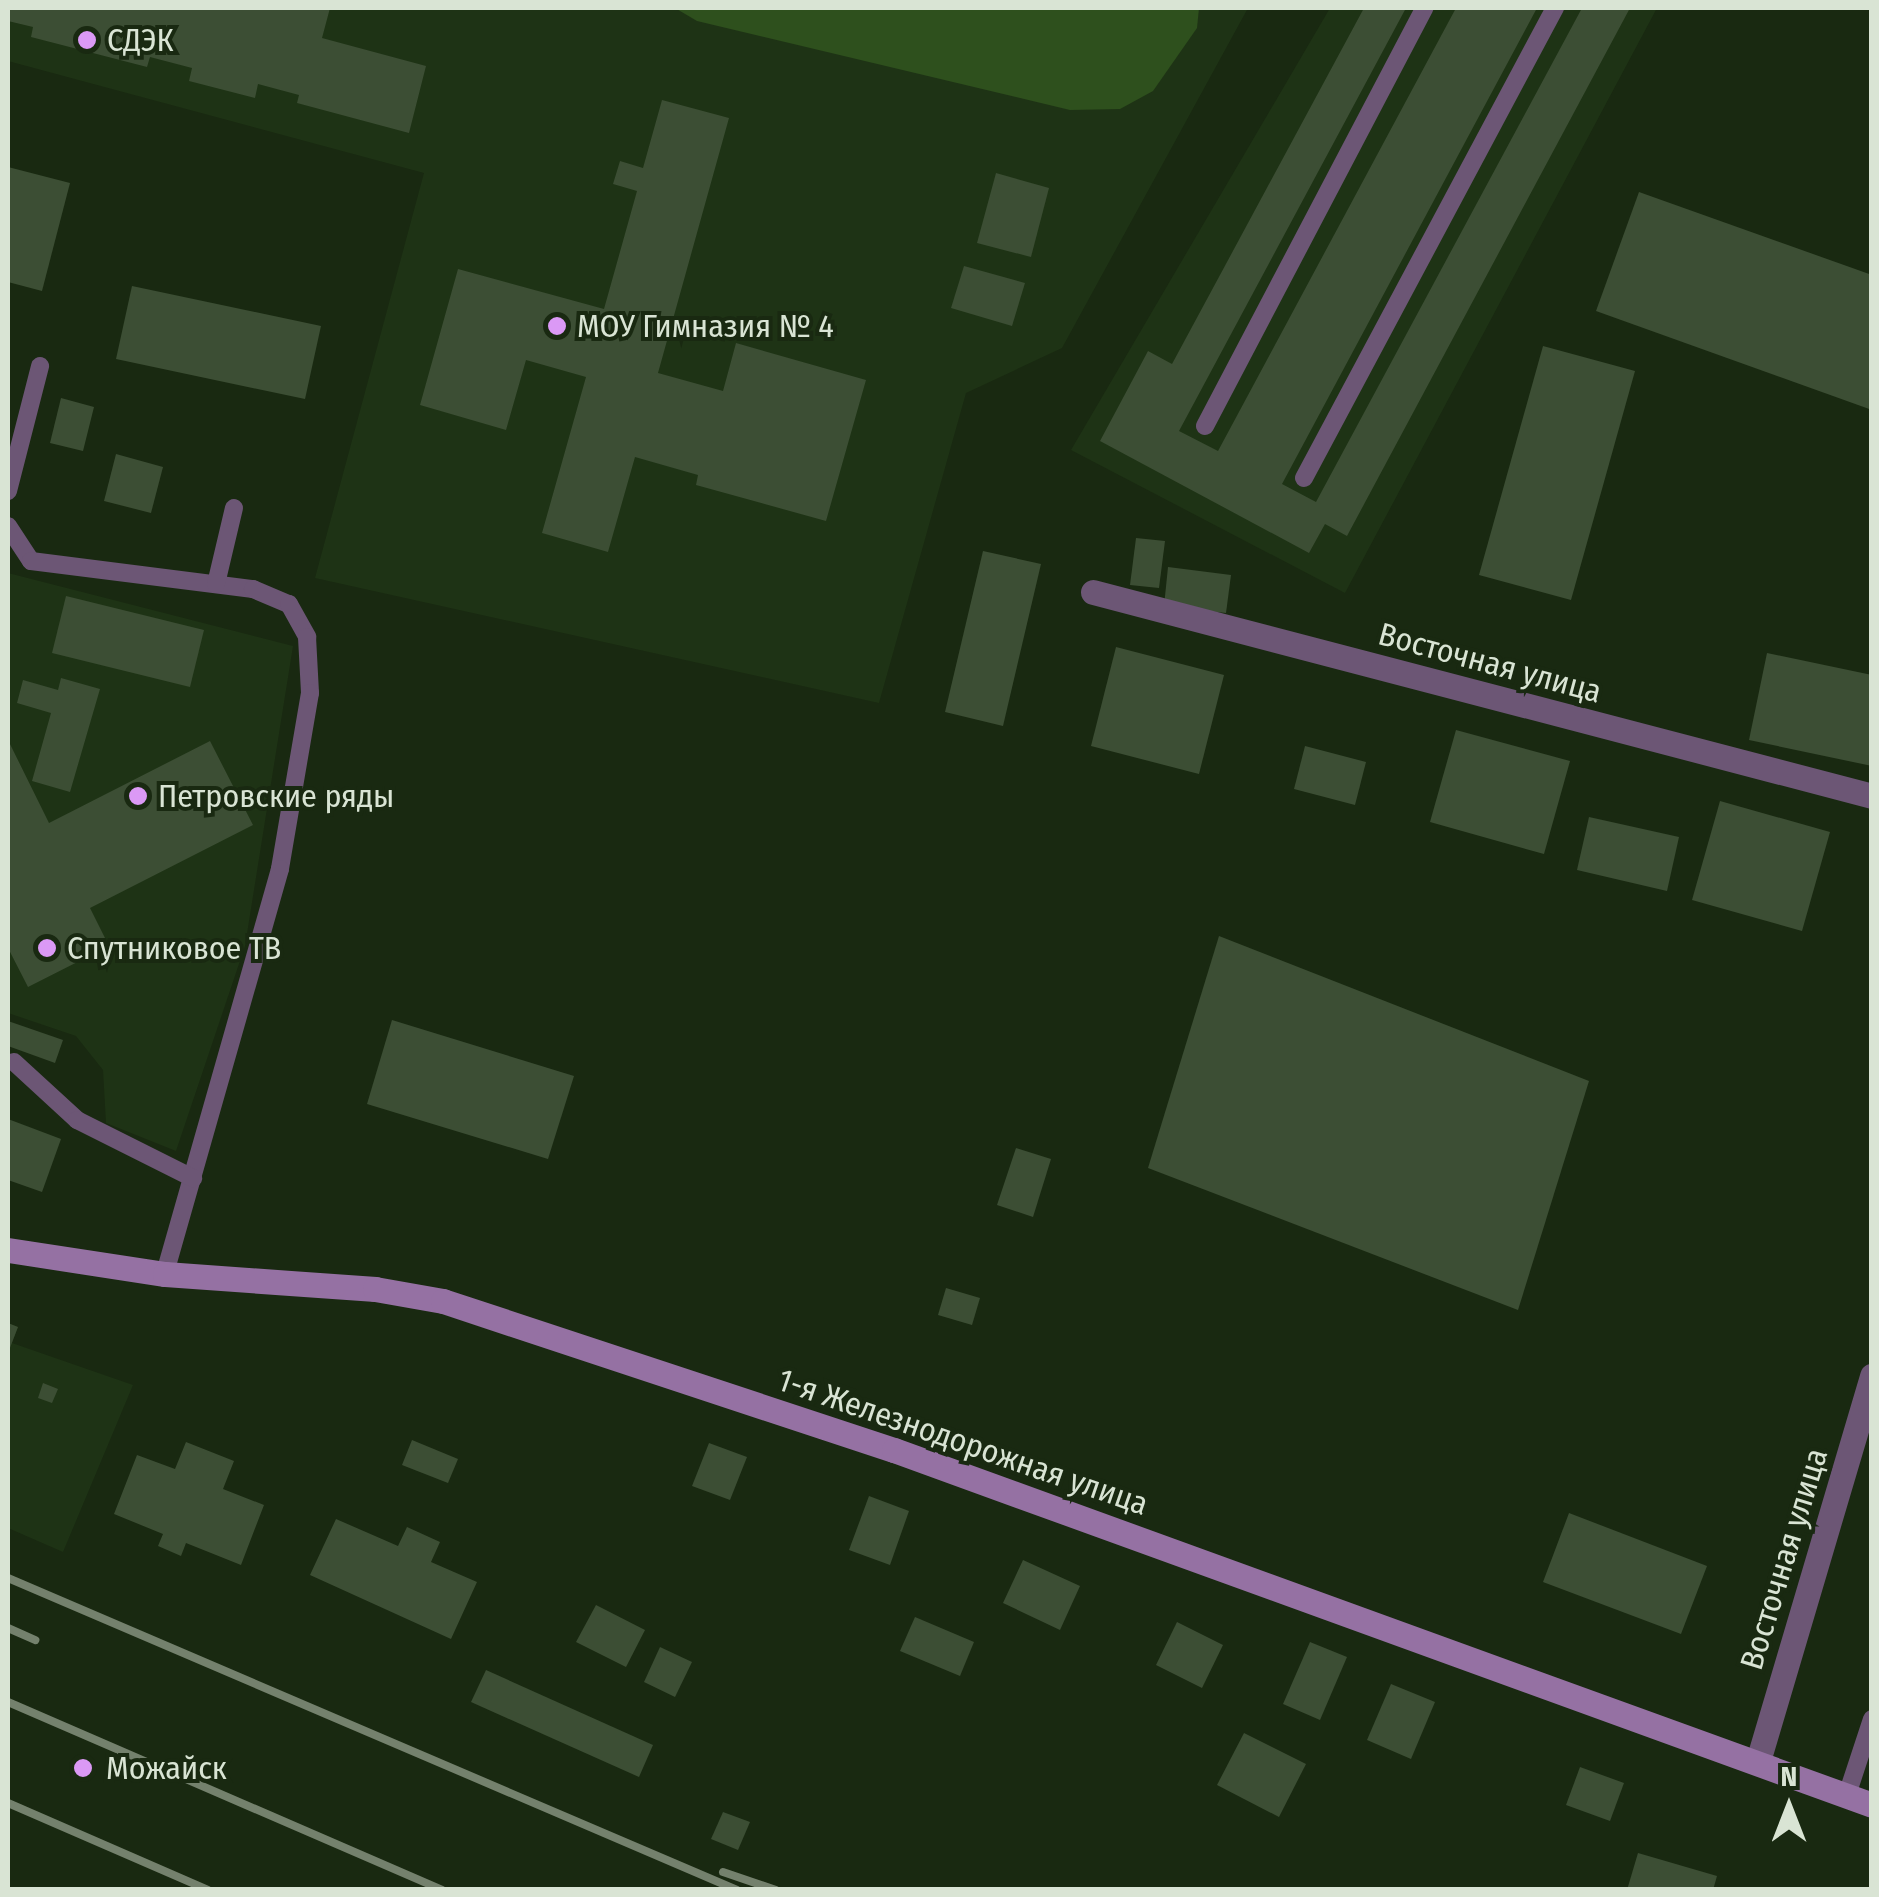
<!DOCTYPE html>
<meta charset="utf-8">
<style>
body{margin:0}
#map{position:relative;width:1879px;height:1897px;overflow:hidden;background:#192911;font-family:"Fira Sans Condensed",sans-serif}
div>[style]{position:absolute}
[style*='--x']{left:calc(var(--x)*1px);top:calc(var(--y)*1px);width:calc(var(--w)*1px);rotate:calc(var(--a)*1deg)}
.built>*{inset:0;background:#1e3315}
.green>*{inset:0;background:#2e501d}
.building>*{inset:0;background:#3c4e34}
.service>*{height:18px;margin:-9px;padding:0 9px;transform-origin:9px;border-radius:9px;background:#6c5675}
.minor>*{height:25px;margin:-12.5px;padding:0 12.5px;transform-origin:12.5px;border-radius:12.5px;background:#6c5675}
.secondary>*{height:25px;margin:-12.5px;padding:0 12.5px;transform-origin:12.5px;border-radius:12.5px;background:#9571a3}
.rail>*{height:8px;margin:-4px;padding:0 4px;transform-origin:4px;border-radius:4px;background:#74816d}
.dots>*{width:28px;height:28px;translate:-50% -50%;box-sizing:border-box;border:5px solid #192911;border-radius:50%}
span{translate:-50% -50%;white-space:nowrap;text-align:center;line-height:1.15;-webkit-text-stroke:8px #192911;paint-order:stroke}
.poi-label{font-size:32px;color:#d9e4d4}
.left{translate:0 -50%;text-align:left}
.street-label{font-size:32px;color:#d9e4d4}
.frame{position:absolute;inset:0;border:10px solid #d9e4d4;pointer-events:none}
.north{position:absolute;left:1739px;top:1757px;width:100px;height:100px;-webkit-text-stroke:8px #192911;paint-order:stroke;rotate:0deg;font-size:28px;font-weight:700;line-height:40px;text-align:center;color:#d9e4d4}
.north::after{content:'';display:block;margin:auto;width:35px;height:45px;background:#d9e4d4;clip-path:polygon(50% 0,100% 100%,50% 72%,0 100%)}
</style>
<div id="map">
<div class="built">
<div style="clip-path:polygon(8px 8px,1248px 8px,1062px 348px,966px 393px,879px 703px,315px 578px,424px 173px,8px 61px)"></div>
<div style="clip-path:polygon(1330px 8px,1657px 8px,1345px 593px,1071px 450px)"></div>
<div style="clip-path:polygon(8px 573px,293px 646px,245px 946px,176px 1151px,106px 1123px,103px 1070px,76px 1036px,8px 1013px)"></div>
<div style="clip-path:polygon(8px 1323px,18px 1327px,12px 1343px,133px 1385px,63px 1552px,8px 1528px)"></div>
</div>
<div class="green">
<div style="clip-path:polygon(675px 8px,1199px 8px,1197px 28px,1153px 91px,1120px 109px,1070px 110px,697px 21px)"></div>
</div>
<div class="building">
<div style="clip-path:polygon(8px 8px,330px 8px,322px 38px,426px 66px,409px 133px,297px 103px,299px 95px,258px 84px,255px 98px,189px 81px,192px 68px,150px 57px,147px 67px,31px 37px,33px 27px,8px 21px)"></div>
<div style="clip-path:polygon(1364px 8px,1406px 8px,1179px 431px,1218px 451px,1456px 8px,1537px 8px,1282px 484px,1316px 502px,1582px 8px,1630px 8px,1347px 536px,1325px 524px,1309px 553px,1100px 441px,1148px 351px,1172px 364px)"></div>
<div style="clip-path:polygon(662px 100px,729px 118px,658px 373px,723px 391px,736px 343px,866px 380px,826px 521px,696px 485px,698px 475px,635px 457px,608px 552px,542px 533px,586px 377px,526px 360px,506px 430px,420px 405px,458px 269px,604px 309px,637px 191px,613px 184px,620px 161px,643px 168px)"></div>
<div style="clip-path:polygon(8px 167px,70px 183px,42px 291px,8px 282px)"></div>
<div style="clip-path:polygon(996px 173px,1049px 188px,1031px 257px,977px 243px)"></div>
<div style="clip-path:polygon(1639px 192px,1872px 275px,1872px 410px,1596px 311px)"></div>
<div style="clip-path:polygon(964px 266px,1025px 283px,1012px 326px,951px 308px)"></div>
<div style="clip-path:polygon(132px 286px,321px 326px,305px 399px,116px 359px)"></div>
<div style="clip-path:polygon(1543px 346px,1635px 371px,1571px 600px,1479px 575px)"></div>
<div style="clip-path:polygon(61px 398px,94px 407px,83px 451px,50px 443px)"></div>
<div style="clip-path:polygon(116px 454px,163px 467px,151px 513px,104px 501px)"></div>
<div style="clip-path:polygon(1136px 538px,1165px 541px,1159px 588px,1130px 585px)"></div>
<div style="clip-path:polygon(983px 551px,1041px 564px,1003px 726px,945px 712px)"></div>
<div style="clip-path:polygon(1168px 567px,1231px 575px,1226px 613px,1164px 606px)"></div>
<div style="clip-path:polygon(66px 596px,204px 630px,190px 687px,52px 653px)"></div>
<div style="clip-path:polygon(1116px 647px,1224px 675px,1199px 774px,1091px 746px)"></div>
<div style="clip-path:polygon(1767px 653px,1872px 675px,1872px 766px,1749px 740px)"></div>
<div style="clip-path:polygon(61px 678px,100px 689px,70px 792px,32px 781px,51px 713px,17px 703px,23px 680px,58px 690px)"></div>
<div style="clip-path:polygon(1456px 730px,1570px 761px,1544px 854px,1430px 822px)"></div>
<div style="clip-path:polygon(8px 740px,49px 823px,210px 741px,253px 825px,90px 908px,109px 946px,28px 987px,8px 948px)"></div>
<div style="clip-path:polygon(1305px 746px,1366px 762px,1355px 805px,1294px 789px)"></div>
<div style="clip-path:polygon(1720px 801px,1830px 832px,1802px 931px,1692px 900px)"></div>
<div style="clip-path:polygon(1589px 817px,1679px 837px,1667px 891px,1577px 870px)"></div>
<div style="clip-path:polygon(1219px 936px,1589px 1081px,1518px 1310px,1148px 1168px)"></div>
<div style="clip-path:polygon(392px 1020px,574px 1076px,548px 1159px,367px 1104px)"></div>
<div style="clip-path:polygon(8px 1021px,63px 1040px,55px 1063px,8px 1046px)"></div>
<div style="clip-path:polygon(8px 1119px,61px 1139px,42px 1192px,8px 1180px)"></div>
<div style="clip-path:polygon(1016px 1148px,1051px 1159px,1033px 1217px,997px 1205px)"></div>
<div style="clip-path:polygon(946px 1288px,980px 1298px,972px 1325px,938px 1315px)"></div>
<div style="clip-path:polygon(8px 1323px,18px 1327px,8px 1353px)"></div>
<div style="clip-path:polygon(43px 1383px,58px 1389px,52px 1403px,38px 1398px)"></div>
<div style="clip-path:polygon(412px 1440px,458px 1459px,448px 1483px,402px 1465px)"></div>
<div style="clip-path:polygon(186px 1442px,234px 1461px,223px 1489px,264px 1505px,241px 1565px,186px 1543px,181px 1556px,158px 1546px,163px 1534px,114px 1514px,137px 1455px,175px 1469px)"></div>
<div style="clip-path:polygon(709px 1443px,747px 1457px,730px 1500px,692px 1486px)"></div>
<div style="clip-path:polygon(869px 1496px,909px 1511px,890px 1565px,849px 1550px)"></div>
<div style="clip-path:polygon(1569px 1513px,1707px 1566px,1681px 1634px,1543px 1582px)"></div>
<div style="clip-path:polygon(336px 1519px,398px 1546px,407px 1527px,440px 1542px,431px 1562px,477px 1582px,451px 1639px,310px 1575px)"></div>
<div style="clip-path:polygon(1023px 1560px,1080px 1586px,1060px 1630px,1003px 1603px)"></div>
<div style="clip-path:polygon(596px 1605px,645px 1630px,626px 1667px,576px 1642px)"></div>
<div style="clip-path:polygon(915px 1617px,974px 1642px,960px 1676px,900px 1651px)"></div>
<div style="clip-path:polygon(1177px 1622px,1223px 1645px,1202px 1688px,1156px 1665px)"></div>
<div style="clip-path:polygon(1310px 1642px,1347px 1657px,1320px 1720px,1283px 1704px)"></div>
<div style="clip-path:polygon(660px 1647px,692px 1662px,675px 1697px,644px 1682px)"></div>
<div style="clip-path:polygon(486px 1670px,653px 1745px,639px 1777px,471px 1702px)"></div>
<div style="clip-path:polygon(1391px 1684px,1435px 1702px,1411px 1759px,1367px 1740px)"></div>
<div style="clip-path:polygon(1244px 1733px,1306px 1764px,1279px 1817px,1217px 1785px)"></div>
<div style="clip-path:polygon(1580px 1767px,1624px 1783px,1610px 1821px,1566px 1805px)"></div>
<div style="clip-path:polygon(723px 1812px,750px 1822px,738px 1850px,711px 1839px)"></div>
<div style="clip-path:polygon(1638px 1853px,1717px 1876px,1713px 1890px,1627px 1890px)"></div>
</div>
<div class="service">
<div style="--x:1205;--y:426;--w:472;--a:-62.3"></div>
<div style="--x:1304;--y:478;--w:533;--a:-61.9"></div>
<div style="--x:8;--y:491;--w:129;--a:-75.6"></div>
<div style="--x:8;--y:526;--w:42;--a:56.7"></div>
<div style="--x:31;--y:561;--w:224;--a:7.2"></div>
<div style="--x:253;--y:589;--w:39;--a:23"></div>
<div style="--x:289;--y:604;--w:38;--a:61"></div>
<div style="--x:307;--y:637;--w:56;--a:86.9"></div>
<div style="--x:310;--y:693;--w:179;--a:99.7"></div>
<div style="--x:280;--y:869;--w:421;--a:105.9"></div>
<div style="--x:216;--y:584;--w:78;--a:-76.7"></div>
<div style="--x:14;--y:1062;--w:86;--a:42.6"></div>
<div style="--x:77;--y:1120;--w:130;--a:26.6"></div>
<div style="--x:1847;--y:1795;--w:80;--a:-71.8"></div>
</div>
<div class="minor">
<div style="--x:1093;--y:592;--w:805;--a:14.67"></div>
<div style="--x:1758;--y:1761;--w:402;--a:-73.5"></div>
</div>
<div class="secondary">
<div style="--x:8;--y:1250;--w:159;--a:8.7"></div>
<div style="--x:165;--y:1274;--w:211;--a:4.1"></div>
<div style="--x:375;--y:1289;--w:69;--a:10"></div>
<div style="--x:443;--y:1301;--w:475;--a:18.3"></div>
<div style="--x:894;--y:1450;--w:1040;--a:19.95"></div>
</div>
<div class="rail">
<div style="--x:8;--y:1578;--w:793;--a:23.17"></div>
<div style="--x:8;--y:1628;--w:30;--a:24"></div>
<div style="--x:8;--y:1702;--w:473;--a:23.4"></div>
<div style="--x:8;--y:1803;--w:218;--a:23.5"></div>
<div style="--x:723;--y:1872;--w:56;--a:18.8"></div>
</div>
<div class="dots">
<div style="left:87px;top:40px;background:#db99f5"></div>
<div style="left:557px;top:326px;background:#db99f5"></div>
<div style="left:138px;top:796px;background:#db99f5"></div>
<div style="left:47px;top:948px;background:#db99f5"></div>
<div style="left:83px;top:1768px;background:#db99f5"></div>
</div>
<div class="poi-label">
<span class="left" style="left:107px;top:40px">СДЭК</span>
<span class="left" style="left:577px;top:326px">МОУ Гимназия № 4</span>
<span class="left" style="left:158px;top:796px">Петровские ряды</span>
<span class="left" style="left:67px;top:948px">Спутниковое ТВ</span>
<span class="left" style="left:106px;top:1768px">Можайск</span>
</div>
<div class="street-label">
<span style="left:1490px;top:663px;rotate:15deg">Восточная улица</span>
<span style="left:963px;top:1442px;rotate:19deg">1-я Железнодорожная улица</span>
<span style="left:1784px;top:1559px;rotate:-73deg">Восточная улица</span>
</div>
<div class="frame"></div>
<div class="north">N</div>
</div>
